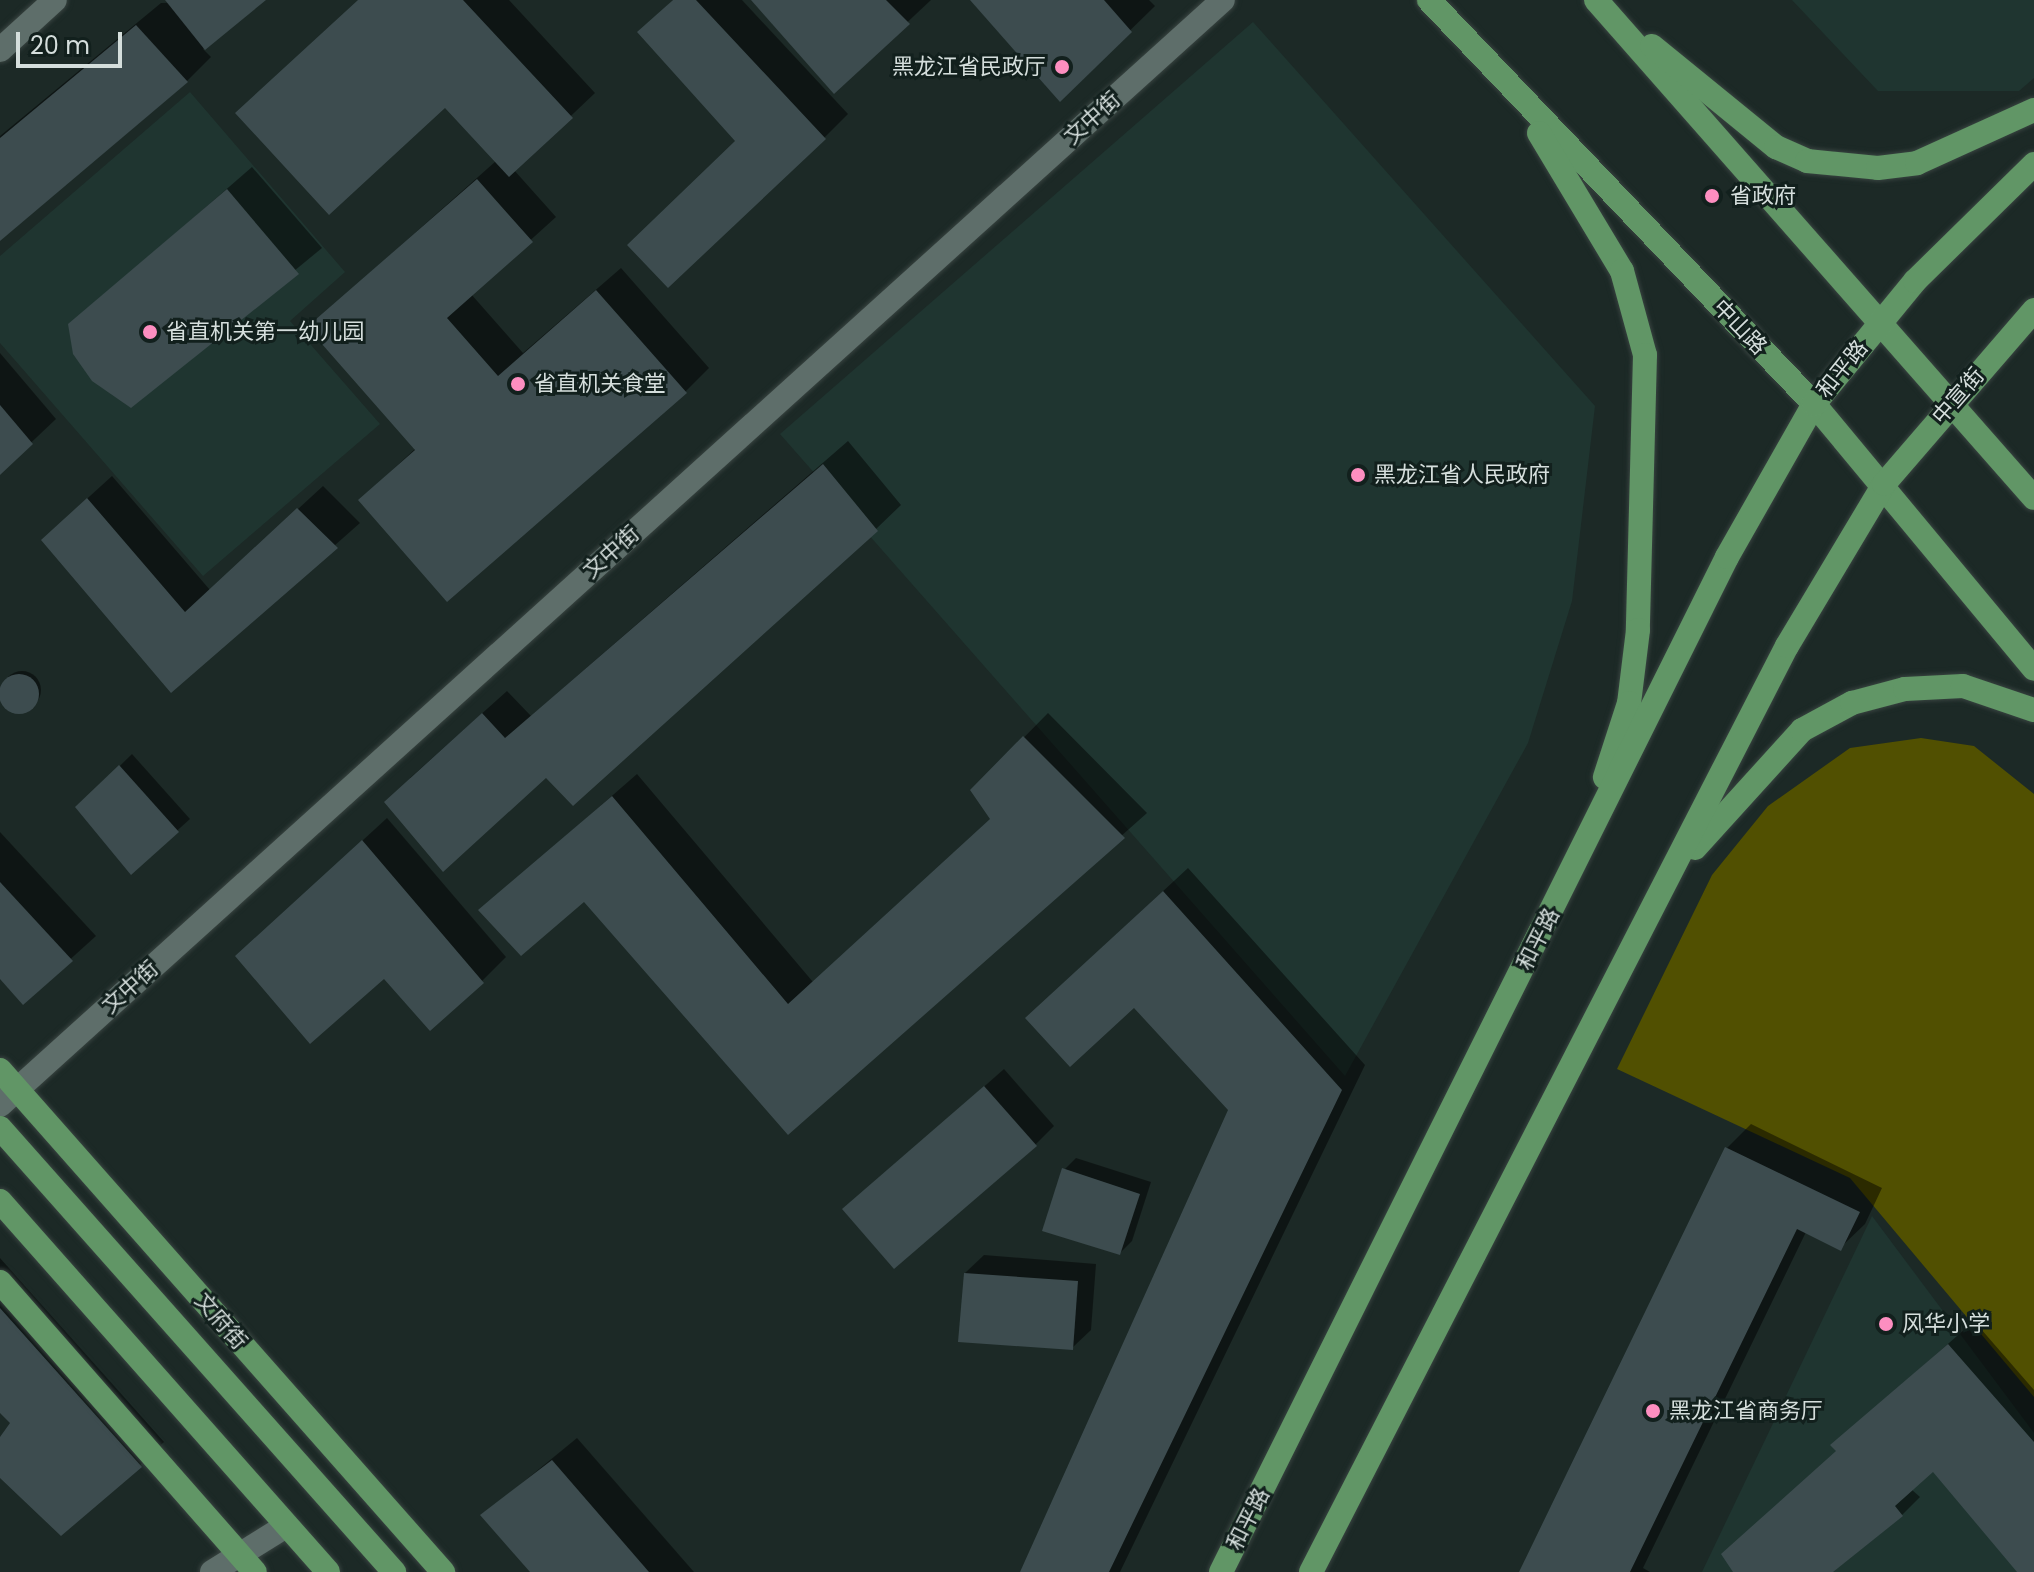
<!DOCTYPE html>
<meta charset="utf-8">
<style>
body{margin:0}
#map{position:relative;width:2034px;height:1572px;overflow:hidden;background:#1c2926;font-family:Poppins,"Noto Sans SC",sans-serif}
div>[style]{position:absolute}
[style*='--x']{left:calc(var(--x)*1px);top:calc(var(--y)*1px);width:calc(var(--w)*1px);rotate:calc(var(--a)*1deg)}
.built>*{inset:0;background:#1f3530}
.green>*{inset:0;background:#515001}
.shadow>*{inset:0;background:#0007}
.round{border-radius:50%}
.building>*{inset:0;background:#3d4c4f}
.roads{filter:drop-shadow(0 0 2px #384340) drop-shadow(0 0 2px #384340)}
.secondary>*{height:24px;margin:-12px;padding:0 12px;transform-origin:12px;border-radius:12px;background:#5e6e6a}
.primary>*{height:24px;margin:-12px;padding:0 12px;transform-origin:12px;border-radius:12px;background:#619666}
.dots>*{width:22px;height:22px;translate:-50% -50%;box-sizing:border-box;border:4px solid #12201d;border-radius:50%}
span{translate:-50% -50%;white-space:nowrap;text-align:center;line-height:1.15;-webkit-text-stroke:6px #12201d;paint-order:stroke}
.poi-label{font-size:22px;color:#d5dedc}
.right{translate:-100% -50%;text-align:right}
.left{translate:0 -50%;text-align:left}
.street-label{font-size:22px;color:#d5dedc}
.scale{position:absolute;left:16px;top:32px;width:106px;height:36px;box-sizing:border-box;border:4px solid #d5dedc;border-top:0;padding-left:10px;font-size:24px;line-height:28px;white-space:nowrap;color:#d5dedc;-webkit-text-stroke:6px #12201d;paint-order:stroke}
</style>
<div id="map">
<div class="built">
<div style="clip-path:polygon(1792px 0,2034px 0,2034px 78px,2019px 91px,1878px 91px)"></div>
<div style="clip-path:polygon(1253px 22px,1595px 406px,1572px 601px,1528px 743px,1345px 1076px,780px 434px)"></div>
<div style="clip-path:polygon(190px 92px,345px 272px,290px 321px,380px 424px,203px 576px,0 343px,0 256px)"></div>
<div style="clip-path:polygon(1872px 1216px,2034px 1433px,2034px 1572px,1702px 1572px)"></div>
</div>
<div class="green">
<div style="clip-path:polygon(1921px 738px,1974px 746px,2034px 794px,2034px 1397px,1850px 1178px,1617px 1069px,1712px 875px,1768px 806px,1850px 748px)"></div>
</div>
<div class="shadow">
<div style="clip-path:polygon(263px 0,203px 49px,211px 57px,187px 81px,0 238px,0 136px,161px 3px)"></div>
<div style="clip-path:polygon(359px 0,509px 0,595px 93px,514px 170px,556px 217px,471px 294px,523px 353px,621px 268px,709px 368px,685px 392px,360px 500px,416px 448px,309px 327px,496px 161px)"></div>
<div style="clip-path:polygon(673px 0,742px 0,848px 114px,824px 138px,737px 141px,640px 32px)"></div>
<div style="clip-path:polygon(754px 0,931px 0,834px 91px)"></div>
<div style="clip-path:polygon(973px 0,1149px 0,1155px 6px,1060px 99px)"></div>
<div style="clip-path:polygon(252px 167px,322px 248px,131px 405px,70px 325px)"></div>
<div style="clip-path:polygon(0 353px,56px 419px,0 472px)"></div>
<div style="clip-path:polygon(848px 441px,901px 505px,876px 529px,546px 776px,410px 778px,507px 691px,531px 716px)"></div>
<div style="clip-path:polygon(112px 476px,210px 590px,323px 486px,360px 523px,171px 690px,68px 516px)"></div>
<div class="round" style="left:3px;top:671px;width:38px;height:38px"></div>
<div style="clip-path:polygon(1048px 713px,1147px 813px,788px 1132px,585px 899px,481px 910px,637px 774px,813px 982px,992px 818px,972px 790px)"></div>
<div style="clip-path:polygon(132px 754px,190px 819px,131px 872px,78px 807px)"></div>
<div style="clip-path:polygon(387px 818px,506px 957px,482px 981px,237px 956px)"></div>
<div style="clip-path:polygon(0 832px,96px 936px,23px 1002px,0 976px)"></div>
<div style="clip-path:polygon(1188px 868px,1365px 1065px,1120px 1572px,1022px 1572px,1230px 1110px,1134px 1005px,1052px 994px)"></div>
<div style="clip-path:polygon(1004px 1069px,1054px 1126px,1035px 1145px,845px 1209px)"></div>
<div style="clip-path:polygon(1751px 1124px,1882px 1188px,1865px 1224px,1840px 1248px,1806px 1232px,1643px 1568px,1650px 1572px,1521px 1572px,1727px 1148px)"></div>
<div style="clip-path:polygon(1076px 1158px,1151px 1182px,1132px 1241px,1120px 1253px,1064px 1170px)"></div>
<div style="clip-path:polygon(984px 1255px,1096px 1264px,1091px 1330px,1072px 1348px,965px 1273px)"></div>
<div style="clip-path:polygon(0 1258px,164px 1442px,140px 1465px,0 1475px,0 1440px,12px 1423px,0 1410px)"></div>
<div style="clip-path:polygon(1974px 1321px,2034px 1390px,2034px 1572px,2020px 1572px,1933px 1469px,1911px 1489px,1920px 1497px,1902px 1515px,1830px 1572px,1735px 1572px,1838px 1450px,1833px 1445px)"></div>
<div style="clip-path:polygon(577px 1438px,694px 1572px,533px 1572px,483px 1515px)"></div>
</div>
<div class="building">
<div style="clip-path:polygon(165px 0,266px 0,205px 50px)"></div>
<div style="clip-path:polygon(358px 0,463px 0,573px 118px,509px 177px,445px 108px,329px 215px,235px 113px)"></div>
<div style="clip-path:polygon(673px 0,696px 0,826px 139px,668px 288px,627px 245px,735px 141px,637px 32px)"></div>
<div style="clip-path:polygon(751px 0,886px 0,910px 24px,834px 94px)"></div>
<div style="clip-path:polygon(970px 0,1104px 0,1132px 32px,1060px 102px)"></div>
<div style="clip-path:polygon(136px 25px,188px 82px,0 241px,0 138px)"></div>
<div style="clip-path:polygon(477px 179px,533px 242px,447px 318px,498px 376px,596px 290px,687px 393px,447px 602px,358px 500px,415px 450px,307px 327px)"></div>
<div style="clip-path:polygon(227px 189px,299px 274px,131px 408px,92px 381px,73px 354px,68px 324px)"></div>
<div style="clip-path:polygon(0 405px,33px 444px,0 475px)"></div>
<div style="clip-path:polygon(823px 464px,878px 531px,573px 806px,546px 778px,443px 872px,384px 802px,482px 713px,505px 738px)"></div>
<div style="clip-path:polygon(87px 498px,185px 612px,297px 508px,338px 548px,171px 693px,41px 540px)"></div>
<div class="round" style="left:-1px;top:674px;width:40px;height:40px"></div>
<div style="clip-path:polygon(1023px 736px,1125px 838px,788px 1135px,584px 902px,521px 956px,478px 910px,612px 796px,788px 1004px,990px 819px,970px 790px)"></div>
<div style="clip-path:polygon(119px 765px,179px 832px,131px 875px,75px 807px)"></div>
<div style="clip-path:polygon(362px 840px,484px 983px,430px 1031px,384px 979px,310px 1044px,235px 956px)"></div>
<div style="clip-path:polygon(0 882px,73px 961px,23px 1005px,0 979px)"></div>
<div style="clip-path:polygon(1163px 891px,1342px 1090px,1109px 1572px,1020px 1572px,1228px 1110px,1134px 1008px,1070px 1067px,1025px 1018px)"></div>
<div style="clip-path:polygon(984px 1086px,1037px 1146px,894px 1269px,842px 1209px)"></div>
<div style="clip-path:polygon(1725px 1147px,1860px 1212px,1841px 1251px,1797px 1229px,1630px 1572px,1519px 1572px)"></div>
<div style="clip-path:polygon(1062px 1168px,1140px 1194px,1120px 1255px,1042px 1231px)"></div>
<div style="clip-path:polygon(964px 1273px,1078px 1281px,1073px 1350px,958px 1342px)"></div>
<div style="clip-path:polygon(0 1308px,142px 1467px,61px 1536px,0 1478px,0 1437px,10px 1423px,0 1413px)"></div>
<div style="clip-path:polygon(1948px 1344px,2034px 1442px,2034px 1572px,2017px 1572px,1933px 1472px,1895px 1506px,1903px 1516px,1833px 1572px,1733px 1572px,1721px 1554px,1836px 1451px,1830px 1445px)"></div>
<div style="clip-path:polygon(552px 1460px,649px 1572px,530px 1572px,480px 1515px)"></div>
</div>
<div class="roads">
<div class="secondary">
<div style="--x:0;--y:50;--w:74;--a:-42.3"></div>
<div style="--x:0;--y:1105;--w:1648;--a:-42.1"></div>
<div style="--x:212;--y:1572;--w:87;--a:-31.9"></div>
</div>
<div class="primary">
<div style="--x:1429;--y:0;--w:558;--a:46.38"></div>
<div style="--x:1814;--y:404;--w:344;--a:50.3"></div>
<div style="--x:1596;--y:0;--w:663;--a:48.67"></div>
<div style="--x:1652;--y:46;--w:160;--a:39.2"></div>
<div style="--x:1776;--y:147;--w:34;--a:24"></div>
<div style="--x:1807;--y:161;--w:71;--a:5.6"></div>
<div style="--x:1878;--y:168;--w:39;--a:-7"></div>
<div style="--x:1917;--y:163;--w:128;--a:-24.4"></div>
<div style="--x:1539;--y:133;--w:161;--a:59"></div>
<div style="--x:1622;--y:271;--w:87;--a:74.7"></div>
<div style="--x:1645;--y:355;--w:275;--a:91.5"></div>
<div style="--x:1638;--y:630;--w:74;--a:97"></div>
<div style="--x:1629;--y:703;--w:78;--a:108"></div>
<div style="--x:1695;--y:848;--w:159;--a:-47.8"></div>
<div style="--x:1802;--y:730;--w:57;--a:-28.4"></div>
<div style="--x:1852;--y:703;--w:55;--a:-14.8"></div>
<div style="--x:1905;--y:689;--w:58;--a:-3"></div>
<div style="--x:1963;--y:686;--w:75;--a:18.7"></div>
<div style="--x:0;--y:1070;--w:670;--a:48.57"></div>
<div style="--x:0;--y:1128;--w:594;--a:48.41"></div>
<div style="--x:0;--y:1201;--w:495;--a:48.5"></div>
<div style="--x:0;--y:1282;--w:386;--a:48.7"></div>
<div style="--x:1221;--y:1572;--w:1134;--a:-63.5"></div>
<div style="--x:1727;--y:557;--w:176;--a:-60.4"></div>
<div style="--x:1814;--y:404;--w:159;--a:-50.6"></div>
<div style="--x:1915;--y:281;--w:167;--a:-44.5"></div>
<div style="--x:1311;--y:1572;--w:1041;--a:-62.8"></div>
<div style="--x:1787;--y:646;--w:189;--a:-59.1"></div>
<div style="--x:1884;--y:484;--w:230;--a:-49.2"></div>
</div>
</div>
<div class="dots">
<div style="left:1062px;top:67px;background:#fd8ec0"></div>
<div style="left:1712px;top:196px;background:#fd8ec0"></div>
<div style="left:150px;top:332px;background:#fd8ec0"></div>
<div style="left:518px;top:384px;background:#fd8ec0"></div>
<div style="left:1358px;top:475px;background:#fd8ec0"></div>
<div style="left:1886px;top:1324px;background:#fd8ec0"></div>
<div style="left:1653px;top:1411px;background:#fd8ec0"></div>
</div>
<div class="poi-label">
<span class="right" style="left:1046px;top:67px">黑龙江省民政厅</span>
<span class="left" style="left:1730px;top:196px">省政府</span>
<span class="left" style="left:166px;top:332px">省直机关第一幼儿园</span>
<span class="left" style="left:534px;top:384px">省直机关食堂</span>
<span class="left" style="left:1374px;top:475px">黑龙江省人民政府</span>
<span class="left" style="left:1902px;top:1324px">风华小学</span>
<span class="left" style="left:1669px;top:1411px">黑龙江省商务厅</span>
</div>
<div class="street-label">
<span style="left:1092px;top:118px;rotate:-42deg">文中街</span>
<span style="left:1740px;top:327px;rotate:46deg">中山路</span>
<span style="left:1842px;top:369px;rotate:-51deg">和平路</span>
<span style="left:1958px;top:396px;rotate:-49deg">中宣街</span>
<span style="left:611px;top:552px;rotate:-42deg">文中街</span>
<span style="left:1538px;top:939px;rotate:-63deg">和平路</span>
<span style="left:130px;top:987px;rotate:-42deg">文中街</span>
<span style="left:221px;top:1321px;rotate:49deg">文府街</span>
<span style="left:1248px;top:1519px;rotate:-63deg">和平路</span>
</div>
<div class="scale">20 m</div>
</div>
